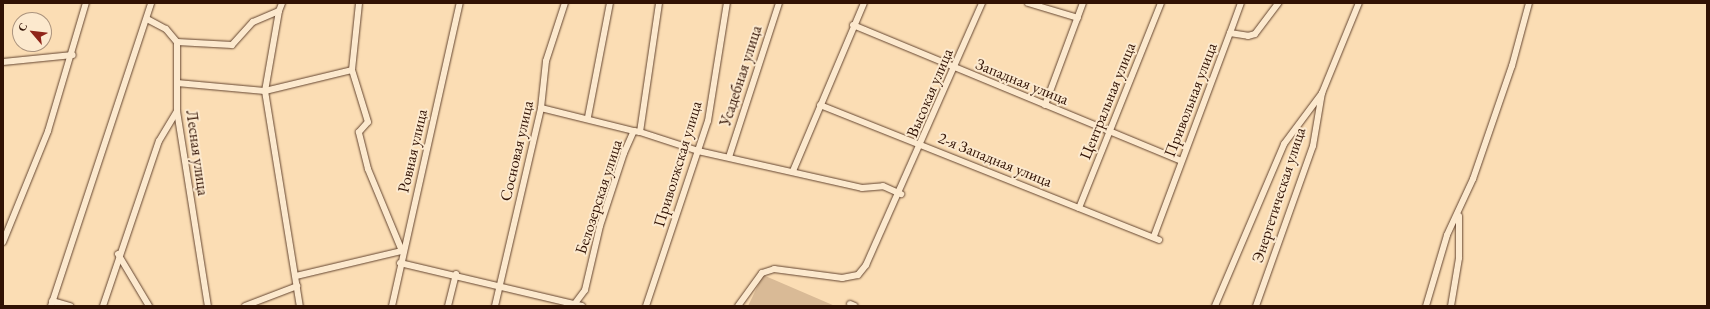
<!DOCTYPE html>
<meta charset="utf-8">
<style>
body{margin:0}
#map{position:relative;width:1710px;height:309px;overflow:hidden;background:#fbddb4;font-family:"EB Garamond",serif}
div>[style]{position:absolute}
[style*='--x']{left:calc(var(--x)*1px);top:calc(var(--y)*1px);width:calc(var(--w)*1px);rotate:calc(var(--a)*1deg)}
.green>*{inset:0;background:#d9ba96}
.roads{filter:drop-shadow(0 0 1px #644530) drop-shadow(0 0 1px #644530)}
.minor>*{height:6px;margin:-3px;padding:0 3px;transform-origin:3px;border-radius:3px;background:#fce9ce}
span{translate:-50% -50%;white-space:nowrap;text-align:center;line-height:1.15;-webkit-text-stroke:4px #fce9ce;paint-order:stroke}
.street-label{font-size:16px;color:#311204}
.frame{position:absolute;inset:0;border:4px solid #311204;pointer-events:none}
.north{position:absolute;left:12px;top:12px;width:40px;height:40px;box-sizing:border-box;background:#fce9ce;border:1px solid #ab937d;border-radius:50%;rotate:298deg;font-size:11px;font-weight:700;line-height:16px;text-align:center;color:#311204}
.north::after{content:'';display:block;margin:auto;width:14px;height:18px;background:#8f2418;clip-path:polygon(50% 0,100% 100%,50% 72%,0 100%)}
</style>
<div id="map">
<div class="green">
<div style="clip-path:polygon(763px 275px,835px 306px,748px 306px)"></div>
</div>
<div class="roads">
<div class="minor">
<div style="--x:1028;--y:3;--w:52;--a:16.7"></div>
<div style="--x:279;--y:11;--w:81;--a:99.9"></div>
<div style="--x:265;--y:91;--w:218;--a:80.8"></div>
<div style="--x:147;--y:19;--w:21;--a:28"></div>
<div style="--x:166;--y:29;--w:17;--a:50"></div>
<div style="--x:177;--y:42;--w:69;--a:90"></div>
<div style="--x:177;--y:111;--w:197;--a:81"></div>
<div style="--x:853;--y:25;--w:355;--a:22.5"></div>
<div style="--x:1230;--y:33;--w:32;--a:-70"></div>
<div style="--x:177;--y:42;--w:55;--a:3.1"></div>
<div style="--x:232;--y:45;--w:31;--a:-48"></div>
<div style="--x:253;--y:22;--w:28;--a:-23"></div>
<div style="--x:279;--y:11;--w:9;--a:-69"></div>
<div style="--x:3;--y:62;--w:70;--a:-5.7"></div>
<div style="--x:177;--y:83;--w:88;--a:5.2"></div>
<div style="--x:265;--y:91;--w:89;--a:-13.6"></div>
<div style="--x:820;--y:105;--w:365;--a:21.7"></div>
<div style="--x:1045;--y:105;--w:109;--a:-69.6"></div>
<div style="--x:541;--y:108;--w:96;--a:13.9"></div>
<div style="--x:588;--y:117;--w:116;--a:-79.1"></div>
<div style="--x:640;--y:132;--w:61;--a:18.1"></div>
<div style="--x:698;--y:151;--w:168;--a:12.7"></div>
<div style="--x:862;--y:188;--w:21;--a:-5"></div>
<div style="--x:883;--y:186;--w:20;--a:24"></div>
<div style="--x:729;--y:157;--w:162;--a:-72"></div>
<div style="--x:793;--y:171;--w:182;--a:-67.1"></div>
<div style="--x:1079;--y:208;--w:221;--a:-68.2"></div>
<div style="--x:1154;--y:236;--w:217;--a:-69.5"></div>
<div style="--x:1230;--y:33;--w:18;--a:9"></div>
<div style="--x:1248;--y:36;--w:7;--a:-16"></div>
<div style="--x:1255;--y:34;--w:39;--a:-53"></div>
<div style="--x:3;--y:242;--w:120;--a:-67.9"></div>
<div style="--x:48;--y:131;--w:134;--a:-73.5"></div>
<div style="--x:118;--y:254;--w:61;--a:59.2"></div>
<div style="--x:400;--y:263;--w:187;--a:13.3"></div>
<div style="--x:296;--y:276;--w:109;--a:-13.3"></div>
<div style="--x:402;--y:251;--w:89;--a:-112.5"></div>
<div style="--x:368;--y:169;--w:38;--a:-104"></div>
<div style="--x:359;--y:132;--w:13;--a:-48"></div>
<div style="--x:368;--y:122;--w:54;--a:-107.1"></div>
<div style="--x:352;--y:70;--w:67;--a:-84"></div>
<div style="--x:52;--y:301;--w:19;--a:16"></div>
<div style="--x:850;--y:304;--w:5;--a:22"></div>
<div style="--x:51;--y:306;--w:319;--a:-71.7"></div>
<div style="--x:103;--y:306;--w:174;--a:-71.3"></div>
<div style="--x:159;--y:141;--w:35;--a:-59"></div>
<div style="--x:245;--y:306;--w:56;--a:-21"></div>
<div style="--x:392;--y:306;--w:311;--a:-77.4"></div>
<div style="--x:448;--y:306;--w:33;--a:-76"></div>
<div style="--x:495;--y:306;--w:203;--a:-76.9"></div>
<div style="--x:541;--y:108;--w:47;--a:-83.9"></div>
<div style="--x:546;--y:61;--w:61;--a:-71.9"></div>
<div style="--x:573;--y:306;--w:20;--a:-53"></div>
<div style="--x:585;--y:290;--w:66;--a:-76.8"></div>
<div style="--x:600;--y:226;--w:77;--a:-71.8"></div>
<div style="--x:624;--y:153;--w:24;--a:-66"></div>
<div style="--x:634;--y:131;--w:6;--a:9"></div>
<div style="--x:640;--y:132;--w:130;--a:-81.6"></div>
<div style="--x:646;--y:306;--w:195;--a:-71.5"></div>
<div style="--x:708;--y:121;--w:120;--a:-80.9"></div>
<div style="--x:738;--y:306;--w:41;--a:-54"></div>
<div style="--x:762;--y:273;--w:13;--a:-18"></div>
<div style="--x:774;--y:269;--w:69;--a:7.5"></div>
<div style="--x:842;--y:278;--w:16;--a:-11"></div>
<div style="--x:858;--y:275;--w:13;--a:-51"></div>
<div style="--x:866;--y:265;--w:287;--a:-66.1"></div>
<div style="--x:1215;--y:306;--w:176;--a:-66.9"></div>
<div style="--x:1284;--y:144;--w:64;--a:-53.3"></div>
<div style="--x:1256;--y:306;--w:170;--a:-70.4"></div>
<div style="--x:1313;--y:146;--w:54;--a:-80.4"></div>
<div style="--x:1322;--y:93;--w:97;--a:-67.7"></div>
<div style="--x:1426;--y:306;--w:74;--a:-73.5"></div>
<div style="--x:1447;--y:235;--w:62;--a:-65.1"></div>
<div style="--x:1473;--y:179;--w:120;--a:-71"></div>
<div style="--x:1512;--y:66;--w:65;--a:-74.9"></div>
<div style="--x:1451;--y:306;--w:49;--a:-80.5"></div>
<div style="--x:1459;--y:258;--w:42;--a:-90"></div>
</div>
</div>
<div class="street-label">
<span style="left:741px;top:76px;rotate:-72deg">Усадебная улица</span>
<span style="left:1022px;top:82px;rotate:22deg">Западная улица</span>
<span style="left:930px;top:93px;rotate:-67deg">Высокая улица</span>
<span style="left:1191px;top:100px;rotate:-69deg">Привольная улица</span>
<span style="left:1108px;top:101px;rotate:-68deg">Центральная улица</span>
<span style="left:413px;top:151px;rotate:-77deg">Ровная улица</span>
<span style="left:517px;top:151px;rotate:-77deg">Сосновая улица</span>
<span style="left:197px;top:153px;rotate:82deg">Лесная улица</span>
<span style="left:995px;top:160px;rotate:22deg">2-я Западная улица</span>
<span style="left:678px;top:164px;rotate:-73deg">Приволжская улица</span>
<span style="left:1279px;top:195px;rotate:-72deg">Энергетическая улица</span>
<span style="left:599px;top:197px;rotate:-72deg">Белозерская улица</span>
</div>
<div class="frame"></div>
<div class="north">С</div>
</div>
